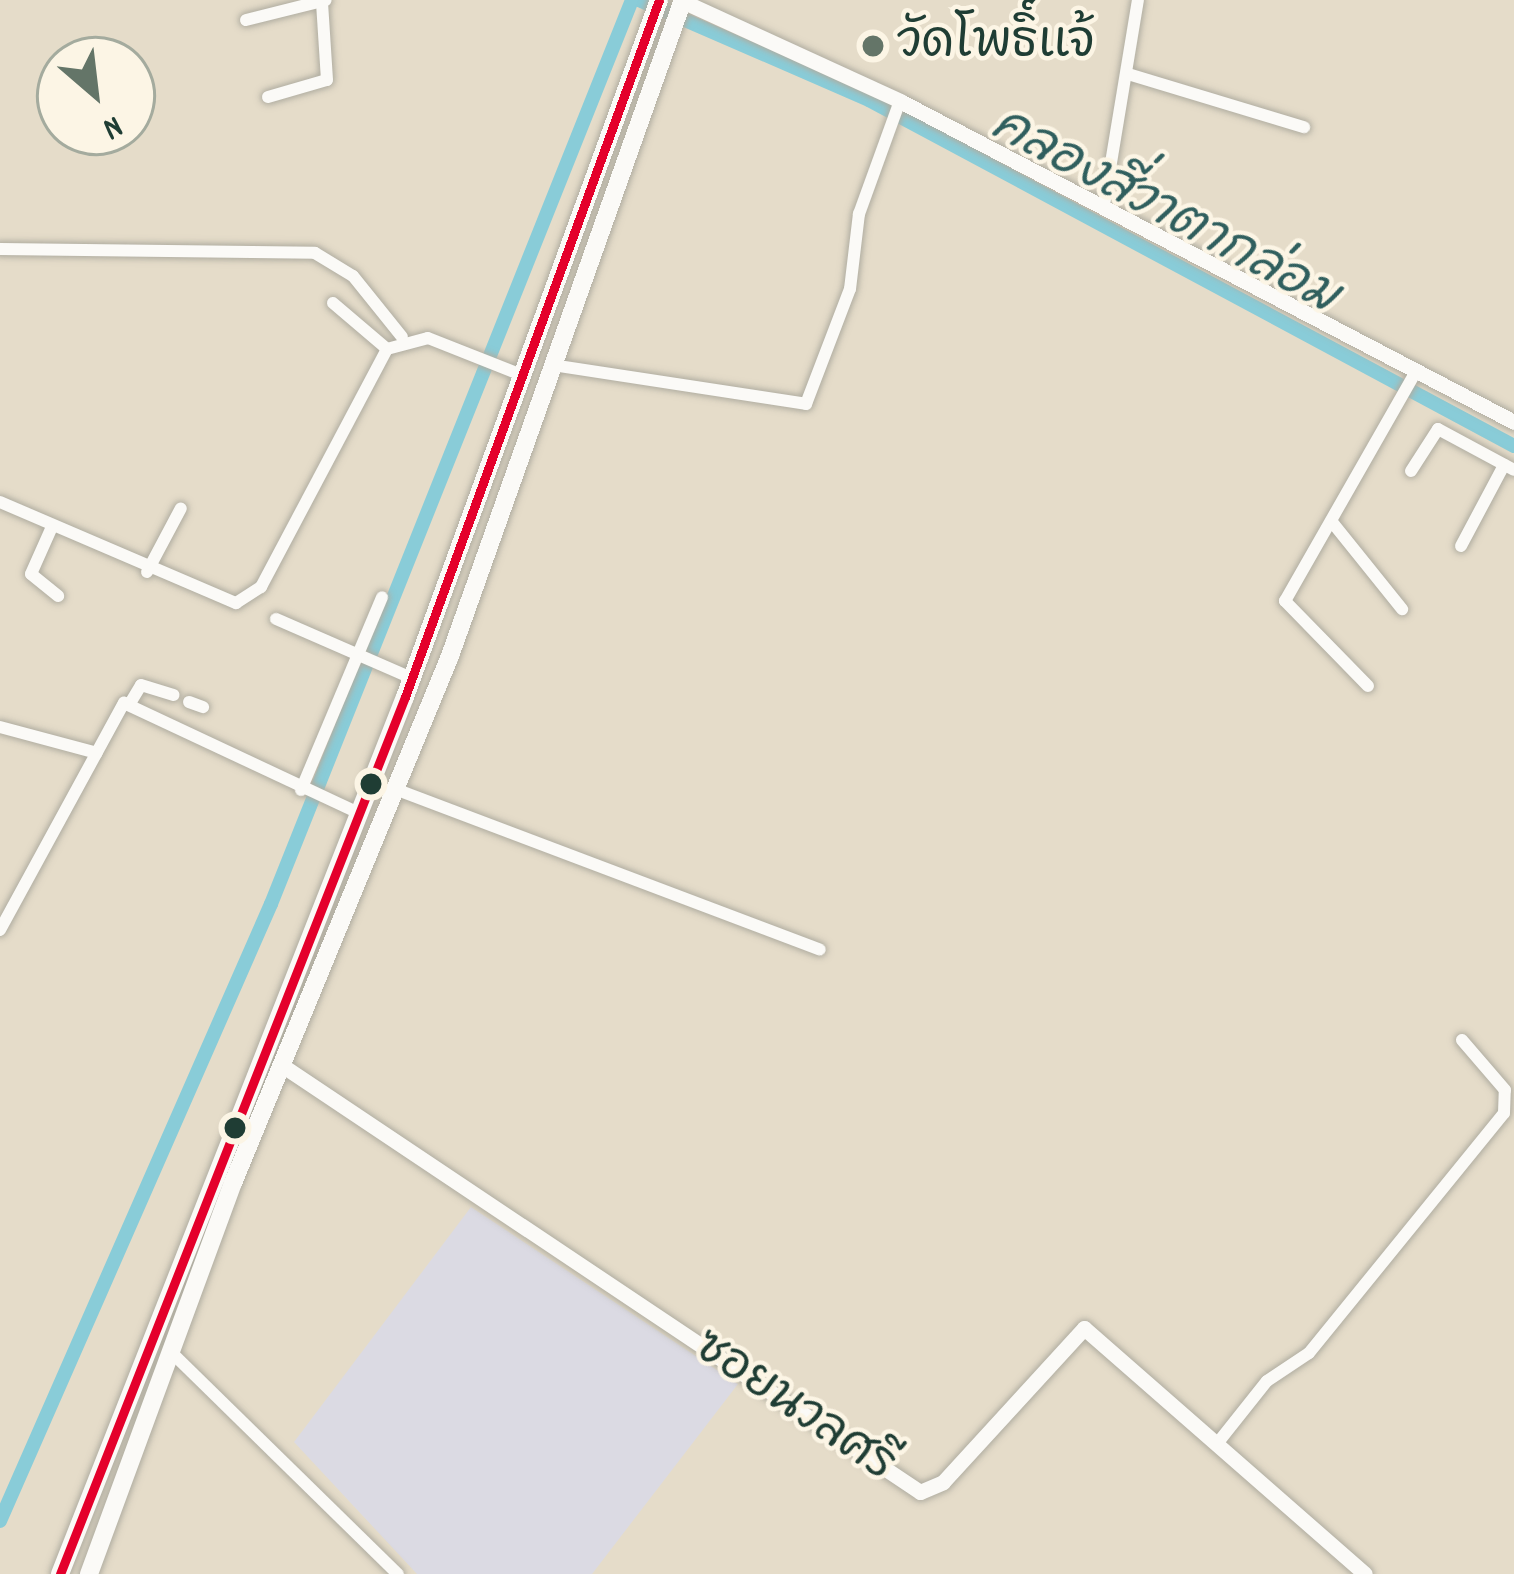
<!DOCTYPE html>
<meta charset="utf-8">
<style>
body{margin:0}
#map{position:relative;width:1514px;height:1574px;overflow:hidden;background:#e5dcc9;font-family:Dekko,"Playpen Sans Thai",sans-serif}
div>[style]{position:absolute}
[style*='--x']{left:calc(var(--x)*1px);top:calc(var(--y)*1px);width:calc(var(--w)*1px);rotate:calc(var(--a)*1deg)}
.built>*{inset:0;background:#dbdae3}
.canal>*{height:14px;margin:-7px;padding:0 7px;transform-origin:7px;border-radius:7px;background:#89ccd8}
.roads{filter:drop-shadow(0 0 3px #b0ada1) drop-shadow(0 0 3px #b0ada1)}
.minor>*{height:12px;margin:-6px;padding:0 6px;transform-origin:6px;border-radius:6px;background:#fbfaf7}
.tertiary>*{height:15px;margin:-7.5px;padding:0 7.5px;transform-origin:7.5px;border-radius:7.5px;background:#fbfaf7}
.primary>*{height:18px;margin:-9px;padding:0 9px;transform-origin:9px;border-radius:9px;background:#fbfaf7}
.bus-1>*{height:9px;margin:-4.5px;padding:0 4.5px;transform-origin:4.5px;border-radius:4.5px;background:#e4002b}
.dots>*{width:33px;height:33px;translate:-50% -50%;box-sizing:border-box;border:6px solid #fcf5e5;border-radius:50%}
span{translate:-50% -50%;white-space:nowrap;text-align:center;line-height:1.15;-webkit-text-stroke:9px #fcf5e5;paint-order:stroke}
.poi-label{font-size:48px;color:#1f3d34}
.left{translate:0 -50%;text-align:left}
.street-label{font-size:48px;color:#1f3d34}
.water-label{font-size:51px;color:#305f5e;font-style:italic}
.north{position:absolute;left:36px;top:36px;width:120px;height:120px;box-sizing:border-box;background:#fcf5e5;border:3px solid #a4ab9e;border-radius:50%;rotate:152deg;font-size:33px;font-weight:700;line-height:48px;text-align:center;color:#1f3d34}
.north::after{content:'';display:block;margin:auto;width:42px;height:54px;background:#647568;clip-path:polygon(50% 0,100% 100%,50% 72%,0 100%)}
</style>
<div id="map">
<div class="built">
<div style="clip-path:polygon(471px 1207px,738px 1384px,592px 1574px,417px 1574px,294px 1442px)"></div>
</div>
<div class="canal">
<div style="--x:639;--y:0;--w:251;--a:23.5"></div>
<div style="--x:869;--y:100;--w:732;--a:28.21"></div>
<div style="--x:0;--y:1521;--w:674;--a:-66.29"></div>
<div style="--x:271;--y:904;--w:973;--a:-68.23"></div>
</div>
<div class="roads">
<div class="minor">
<div style="--x:246;--y:20;--w:82;--a:-14"></div>
<div style="--x:1128;--y:74;--w:184;--a:16.8"></div>
<div style="--x:268;--y:97;--w:61;--a:-16.1"></div>
<div style="--x:327;--y:80;--w:78;--a:-93.7"></div>
<div style="--x:1104;--y:205;--w:208;--a:-80.6"></div>
<div style="--x:0;--y:249;--w:315;--a:0.7"></div>
<div style="--x:315;--y:253;--w:44;--a:31.2"></div>
<div style="--x:353;--y:276;--w:78;--a:51.2"></div>
<div style="--x:333;--y:303;--w:71;--a:40.4"></div>
<div style="--x:559;--y:366;--w:250;--a:8.7"></div>
<div style="--x:806;--y:404;--w:123;--a:-69.1"></div>
<div style="--x:850;--y:289;--w:76;--a:-83.2"></div>
<div style="--x:859;--y:214;--w:120;--a:-70.1"></div>
<div style="--x:1411;--y:471;--w:50;--a:-57.3"></div>
<div style="--x:1438;--y:429;--w:86;--a:28.3"></div>
<div style="--x:0;--y:502;--w:257;--a:23.2"></div>
<div style="--x:236;--y:603;--w:30;--a:-33"></div>
<div style="--x:261;--y:587;--w:269;--a:-62.1"></div>
<div style="--x:387;--y:349;--w:42;--a:-15"></div>
<div style="--x:428;--y:338;--w:103;--a:21.6"></div>
<div style="--x:1332;--y:522;--w:112;--a:51.2"></div>
<div style="--x:51;--y:529;--w:49;--a:114"></div>
<div style="--x:31;--y:574;--w:35;--a:39"></div>
<div style="--x:1461;--y:546;--w:92;--a:-62"></div>
<div style="--x:147;--y:572;--w:72;--a:-62"></div>
<div style="--x:276;--y:619;--w:148;--a:23.5"></div>
<div style="--x:1368;--y:686;--w:119;--a:-134.3"></div>
<div style="--x:1285;--y:601;--w:266;--a:-60.3"></div>
<div style="--x:189;--y:702;--w:15;--a:20"></div>
<div style="--x:129;--y:705;--w:23;--a:-59"></div>
<div style="--x:141;--y:685;--w:34;--a:17"></div>
<div style="--x:0;--y:727;--w:100;--a:15"></div>
<div style="--x:395;--y:789;--w:454;--a:20.7"></div>
<div style="--x:301;--y:790;--w:209;--a:-67.2"></div>
<div style="--x:0;--y:930;--w:259;--a:-61.4"></div>
<div style="--x:124;--y:703;--w:257;--a:25.1"></div>
<div style="--x:170;--y:1351;--w:319;--a:44.4"></div>
<div style="--x:1220;--y:1440;--w:75;--a:-51.5"></div>
<div style="--x:1267;--y:1381;--w:50;--a:-33.7"></div>
<div style="--x:1309;--y:1353;--w:309;--a:-50.9"></div>
<div style="--x:1504;--y:1113;--w:23;--a:-88"></div>
<div style="--x:1505;--y:1090;--w:66;--a:-130.7"></div>
</div>
<div class="tertiary">
<div style="--x:682;--y:1;--w:240;--a:24.6"></div>
<div style="--x:900;--y:101;--w:693;--a:27.6"></div>
<div style="--x:280;--y:1064;--w:770;--a:33.77"></div>
<div style="--x:920;--y:1492;--w:25;--a:-23"></div>
<div style="--x:943;--y:1482;--w:209;--a:-47.5"></div>
<div style="--x:1084;--y:1328;--w:373;--a:41.2"></div>
</div>
<div class="primary">
<div style="--x:60;--y:1574;--w:942;--a:-68.53"></div>
<div style="--x:405;--y:697;--w:742;--a:-69.98"></div>
<div style="--x:89;--y:1574;--w:417;--a:-69.8"></div>
<div style="--x:233;--y:1183;--w:570;--a:-67.62"></div>
<div style="--x:450;--y:656;--w:696;--a:-70.45"></div>
</div>
</div>
<div class="bus-1">
<div style="--x:60;--y:1574;--w:942;--a:-68.53"></div>
<div style="--x:405;--y:697;--w:742;--a:-69.98"></div>
</div>
<div class="dots">
<div style="left:873px;top:46px;background:#647568"></div>
<div style="left:371px;top:784px;background:#1f3d34"></div>
<div style="left:235px;top:1128px;background:#1f3d34"></div>
</div>
<div class="poi-label">
<span class="left" style="left:897px;top:46px">วัดโพธิ์แจ้</span>
</div>
<div class="street-label">
<span style="left:793px;top:1408px;rotate:34deg">ซอยนวลศรี</span>
</div>
<div class="water-label">
<span style="left:1163px;top:214px;rotate:28deg">คลองสี่วาตากล่อม</span>
</div>
<div class="north">N</div>
</div>
